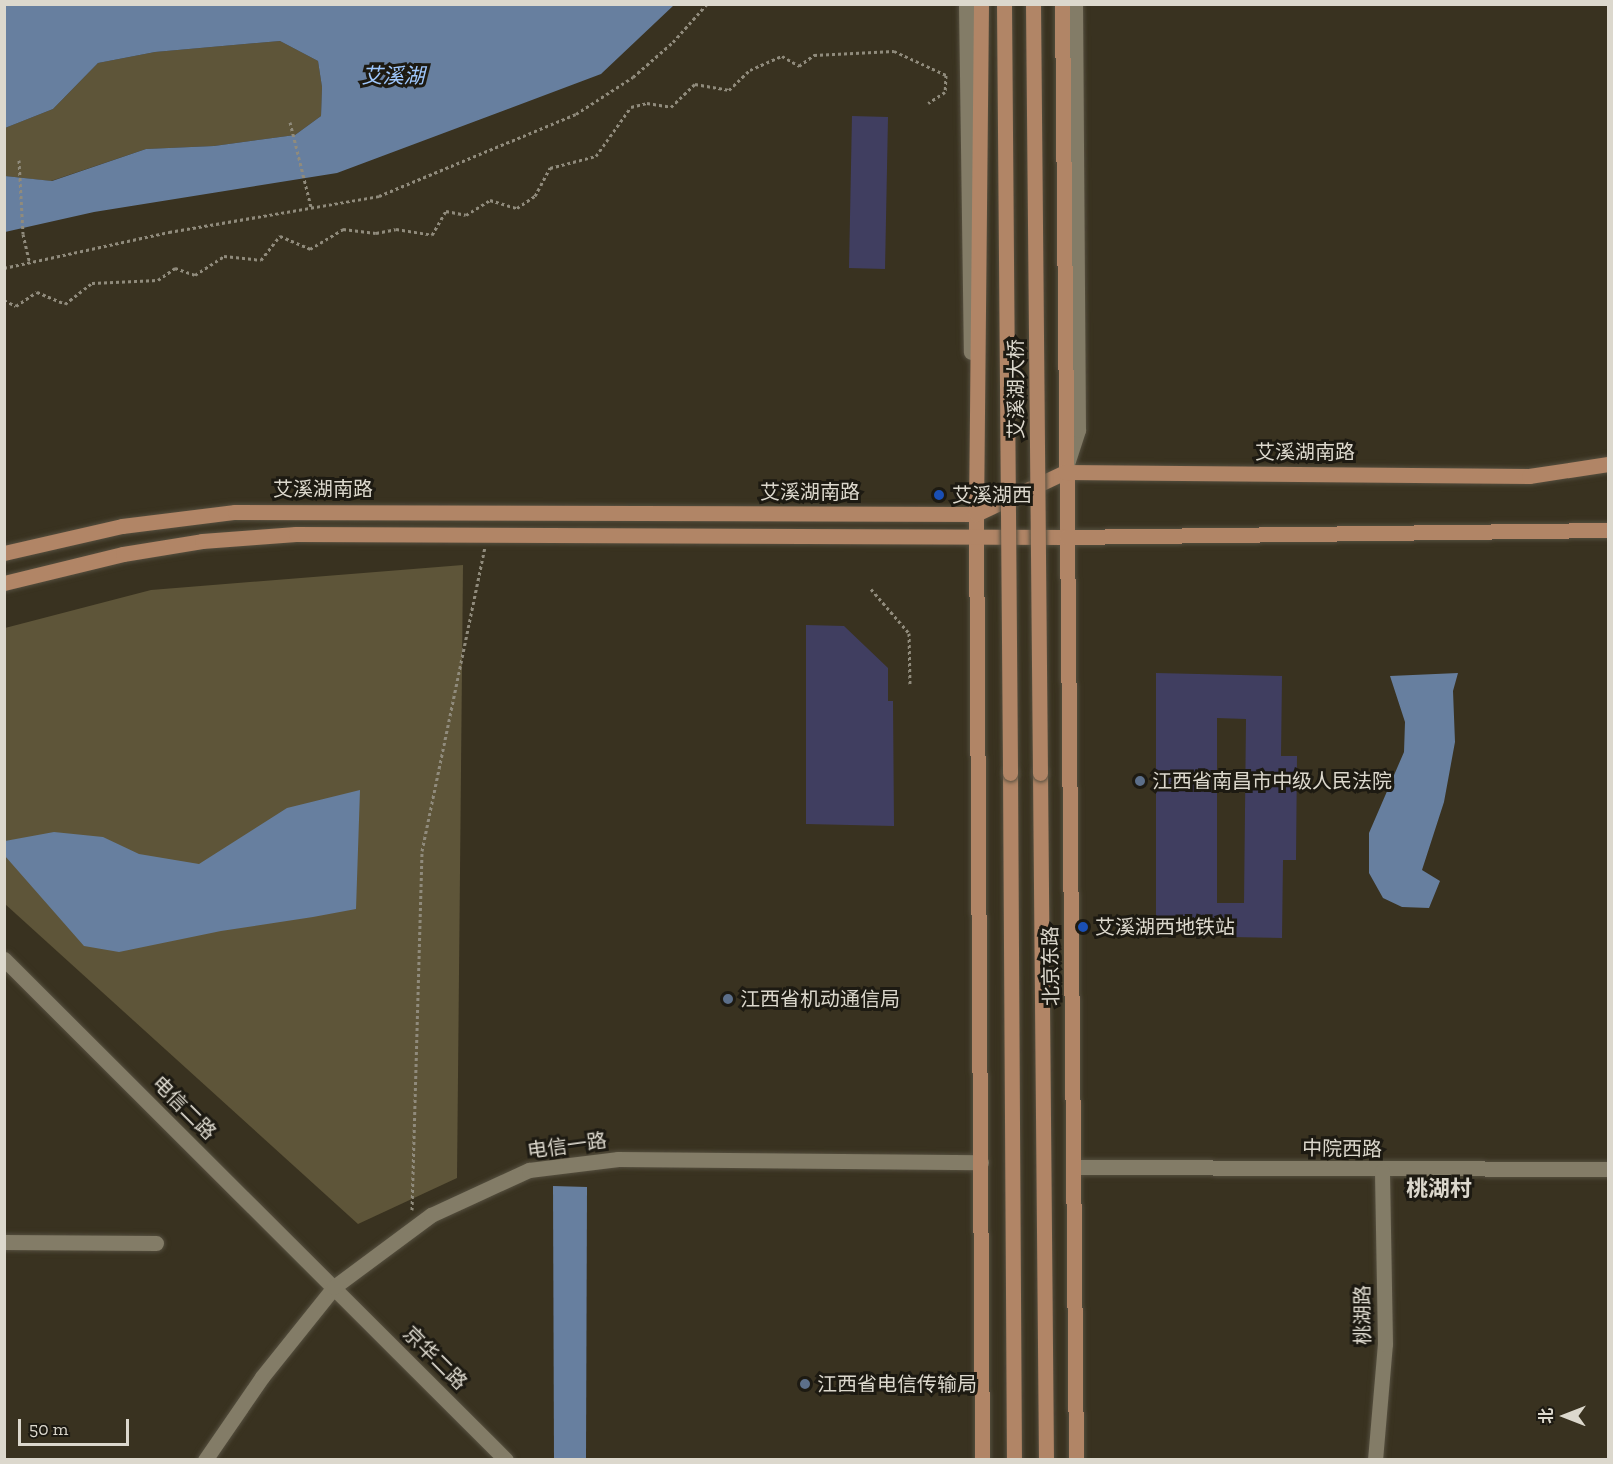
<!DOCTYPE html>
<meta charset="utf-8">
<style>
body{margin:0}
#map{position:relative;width:1613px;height:1464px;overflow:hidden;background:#393220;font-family:"Zilla Slab","Noto Sans SC",serif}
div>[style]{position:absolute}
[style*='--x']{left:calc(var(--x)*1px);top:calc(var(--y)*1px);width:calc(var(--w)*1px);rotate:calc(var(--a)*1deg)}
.green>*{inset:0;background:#5e5539}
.water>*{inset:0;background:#677f9f}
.building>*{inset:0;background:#403e60}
.path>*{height:3px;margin-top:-1.5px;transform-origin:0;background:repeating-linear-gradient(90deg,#908b7c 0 3px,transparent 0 6px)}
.roads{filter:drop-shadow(0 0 2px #554f3f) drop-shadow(0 0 2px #554f3f)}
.minor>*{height:15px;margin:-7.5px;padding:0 7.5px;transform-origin:7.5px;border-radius:7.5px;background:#837c67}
.major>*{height:15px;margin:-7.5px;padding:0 7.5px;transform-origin:7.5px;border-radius:7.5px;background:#b18566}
.bridges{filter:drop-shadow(0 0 2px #554f3f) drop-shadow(0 0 2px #554f3f)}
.major-bridge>*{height:15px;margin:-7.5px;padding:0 7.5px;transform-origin:7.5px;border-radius:7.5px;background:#b18566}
.dots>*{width:16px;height:16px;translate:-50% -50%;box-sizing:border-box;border:3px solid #1d1a12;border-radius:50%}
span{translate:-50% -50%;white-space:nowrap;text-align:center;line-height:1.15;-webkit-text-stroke:6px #1d1a12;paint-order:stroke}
.street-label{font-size:20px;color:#dcd8cd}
.poi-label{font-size:20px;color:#dcd8cd}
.left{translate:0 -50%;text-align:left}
.water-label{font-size:21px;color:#9fc7fc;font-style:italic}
.quarter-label{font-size:22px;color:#dcd8cd;font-weight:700}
.frame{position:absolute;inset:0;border:6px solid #dcd8cd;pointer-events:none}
.north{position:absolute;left:1535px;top:1386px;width:60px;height:60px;-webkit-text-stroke:4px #1d1a12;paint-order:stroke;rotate:270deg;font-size:16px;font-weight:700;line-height:24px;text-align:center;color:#dcd8cd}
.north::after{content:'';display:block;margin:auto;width:21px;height:27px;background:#dcd8cd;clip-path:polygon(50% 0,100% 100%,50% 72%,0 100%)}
.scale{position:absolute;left:18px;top:1419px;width:111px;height:27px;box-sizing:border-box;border:3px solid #dcd8cd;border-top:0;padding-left:8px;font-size:18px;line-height:21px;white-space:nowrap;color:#dcd8cd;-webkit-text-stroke:4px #1d1a12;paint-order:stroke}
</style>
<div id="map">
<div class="green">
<div style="clip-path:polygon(280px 41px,318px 61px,322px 87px,321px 116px,295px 135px,214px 146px,146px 149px,51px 181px,5px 176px,5px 128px,53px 109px,98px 63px,155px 52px)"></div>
<div style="clip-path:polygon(463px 565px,457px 1178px,358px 1224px,5px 904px,5px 628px,151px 590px)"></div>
</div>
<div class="water">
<div style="clip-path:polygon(5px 4px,674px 4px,674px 5px,601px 74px,337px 173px,94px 212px,5px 232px,5px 176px,52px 181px,146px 149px,214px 146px,295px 135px,321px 116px,322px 87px,318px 61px,280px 41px,155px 52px,98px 63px,53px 109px,5px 128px)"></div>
<div style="clip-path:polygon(1458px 673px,1453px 691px,1455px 742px,1444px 802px,1422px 870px,1440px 881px,1429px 908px,1402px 907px,1383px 898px,1369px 873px,1369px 833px,1404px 752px,1405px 722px,1390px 676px)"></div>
<div style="clip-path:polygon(360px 790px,356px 909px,313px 917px,221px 931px,119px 952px,84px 946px,5px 856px,5px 841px,54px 832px,103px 837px,139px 854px,199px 864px,287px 808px)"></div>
<div style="clip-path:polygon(553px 1186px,587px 1187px,586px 1459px,554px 1459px)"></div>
</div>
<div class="building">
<div style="clip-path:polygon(852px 116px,888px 117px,885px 269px,849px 268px)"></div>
<div style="clip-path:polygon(806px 625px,844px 626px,888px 668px,888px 701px,893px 701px,894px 826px,806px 824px)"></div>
<div style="clip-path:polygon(evenodd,1156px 673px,1282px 676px,1281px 756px,1297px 756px,1296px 860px,1283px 860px,1282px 938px,1232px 937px,1232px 925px,1156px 925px,1156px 673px,1217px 718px,1246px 719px,1244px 903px,1217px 903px,1217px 718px)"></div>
</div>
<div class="path">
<div style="--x:290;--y:122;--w:88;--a:76.1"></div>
<div style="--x:19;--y:160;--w:74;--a:86.9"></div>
<div style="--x:23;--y:234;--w:28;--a:77"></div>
<div style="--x:4;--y:268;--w:169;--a:-12.3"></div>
<div style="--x:169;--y:232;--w:213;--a:-9.7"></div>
<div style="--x:379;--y:196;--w:213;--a:-22.6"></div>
<div style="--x:576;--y:114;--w:68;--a:-33"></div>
<div style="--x:633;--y:77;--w:53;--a:-41.2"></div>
<div style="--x:673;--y:42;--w:51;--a:-48.2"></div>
<div style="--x:4;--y:300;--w:13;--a:27"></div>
<div style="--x:16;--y:306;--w:25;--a:-34"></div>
<div style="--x:37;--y:292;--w:30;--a:23"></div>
<div style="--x:65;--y:304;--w:34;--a:-38"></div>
<div style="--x:92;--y:283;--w:66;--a:-2.6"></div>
<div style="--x:158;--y:280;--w:21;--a:-35"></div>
<div style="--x:175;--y:268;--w:21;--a:19"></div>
<div style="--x:195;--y:275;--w:35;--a:-33"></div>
<div style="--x:224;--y:256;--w:37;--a:6"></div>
<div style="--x:261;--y:260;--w:31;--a:-52"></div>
<div style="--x:280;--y:236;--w:33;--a:23"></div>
<div style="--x:310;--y:249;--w:39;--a:-31"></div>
<div style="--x:343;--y:229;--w:33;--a:7"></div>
<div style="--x:376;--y:233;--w:20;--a:-11"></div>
<div style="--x:396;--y:229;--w:36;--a:9"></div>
<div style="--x:432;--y:235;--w:28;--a:-60"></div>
<div style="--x:446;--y:211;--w:20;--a:11"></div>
<div style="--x:466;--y:215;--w:28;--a:-32"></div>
<div style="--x:490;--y:200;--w:28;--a:17"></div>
<div style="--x:517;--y:208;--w:22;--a:-34"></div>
<div style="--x:535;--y:196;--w:32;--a:-62"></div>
<div style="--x:550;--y:168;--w:48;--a:-14.6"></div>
<div style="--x:596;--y:156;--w:60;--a:-54.5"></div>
<div style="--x:631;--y:107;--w:16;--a:-14"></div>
<div style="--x:647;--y:103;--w:24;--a:9"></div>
<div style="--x:671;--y:107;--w:33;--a:-44"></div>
<div style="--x:695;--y:84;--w:35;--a:10"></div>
<div style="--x:729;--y:90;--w:29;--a:-44"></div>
<div style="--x:750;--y:70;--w:35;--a:-24"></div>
<div style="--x:782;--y:56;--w:20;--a:30"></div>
<div style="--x:799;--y:66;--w:19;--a:-36"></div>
<div style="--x:814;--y:55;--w:80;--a:-2.9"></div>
<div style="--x:894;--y:51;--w:57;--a:24.8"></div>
<div style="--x:946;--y:75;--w:17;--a:93"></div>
<div style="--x:945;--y:92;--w:20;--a:147"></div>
<div style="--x:871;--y:589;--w:58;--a:49.2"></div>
<div style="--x:909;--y:633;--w:51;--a:88.9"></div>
<div style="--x:412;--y:1210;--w:359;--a:-88.4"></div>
<div style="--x:422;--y:851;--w:309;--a:-78.3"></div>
</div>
<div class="roads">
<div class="minor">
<div style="--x:966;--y:4;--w:348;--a:89.2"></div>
<div style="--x:1067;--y:464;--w:36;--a:-72"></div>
<div style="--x:1078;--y:430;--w:426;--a:-90.4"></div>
<div style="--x:4;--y:959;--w:709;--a:44.94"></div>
<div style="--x:1075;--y:1167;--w:533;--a:0.21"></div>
<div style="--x:4;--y:1242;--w:152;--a:0.4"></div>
<div style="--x:205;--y:1460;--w:101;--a:-55.5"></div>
<div style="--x:262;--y:1377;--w:115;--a:-51.3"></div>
<div style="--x:334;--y:1287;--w:121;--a:-36.6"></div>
<div style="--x:431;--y:1215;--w:108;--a:-24.7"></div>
<div style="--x:529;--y:1170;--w:90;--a:-7"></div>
<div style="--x:618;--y:1159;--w:363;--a:0.5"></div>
<div style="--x:1375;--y:1460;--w:116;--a:-85.1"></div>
<div style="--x:1385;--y:1344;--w:173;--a:-91"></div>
</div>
<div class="major">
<div style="--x:981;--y:4;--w:510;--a:90.56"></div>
<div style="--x:976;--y:514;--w:946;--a:89.64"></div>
<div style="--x:1062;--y:4;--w:1456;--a:89.45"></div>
<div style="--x:4;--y:553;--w:121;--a:-12.9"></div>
<div style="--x:122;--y:526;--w:114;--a:-7.1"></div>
<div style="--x:235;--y:512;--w:741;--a:0.15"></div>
<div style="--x:976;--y:514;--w:98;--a:-25.3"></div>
<div style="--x:1065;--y:472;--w:464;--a:0.5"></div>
<div style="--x:1529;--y:476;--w:80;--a:-8.6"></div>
<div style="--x:4;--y:583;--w:122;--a:-13.7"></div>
<div style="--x:123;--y:554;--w:80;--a:-9.3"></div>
<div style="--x:202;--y:541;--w:94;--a:-4.3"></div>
<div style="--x:296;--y:534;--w:770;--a:0.22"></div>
<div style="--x:1066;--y:537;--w:542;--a:-0.74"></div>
<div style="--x:1010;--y:773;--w:687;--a:89.67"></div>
<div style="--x:1040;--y:773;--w:687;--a:89.5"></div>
</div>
</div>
<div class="bridges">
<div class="major-bridge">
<div style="--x:1004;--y:4;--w:769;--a:89.55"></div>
<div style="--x:1033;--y:4;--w:769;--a:89.48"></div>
</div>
</div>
<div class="dots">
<div style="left:939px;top:495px;background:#1a4fb4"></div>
<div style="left:1140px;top:781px;background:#5c6f8a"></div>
<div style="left:1083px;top:927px;background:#1a4fb4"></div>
<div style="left:728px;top:999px;background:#5c6f8a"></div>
<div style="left:805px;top:1384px;background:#5c6f8a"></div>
</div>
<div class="street-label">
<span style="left:1016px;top:389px;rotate:-90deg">艾溪湖大桥</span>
<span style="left:1305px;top:452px">艾溪湖南路</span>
<span style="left:323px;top:489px">艾溪湖南路</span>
<span style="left:810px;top:492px">艾溪湖南路</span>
<span style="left:1051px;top:966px;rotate:-91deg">北京东路</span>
<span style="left:184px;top:1108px;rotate:45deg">电信二路</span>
<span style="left:567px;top:1146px;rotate:-8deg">电信一路</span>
<span style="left:1342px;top:1149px;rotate:1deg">中院西路</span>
<span style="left:1363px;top:1315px;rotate:-90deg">桃湖路</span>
<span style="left:435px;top:1358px;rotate:45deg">京华二路</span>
</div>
<div class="poi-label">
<span class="left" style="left:952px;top:495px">艾溪湖西</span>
<span class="left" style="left:1152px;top:781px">江西省南昌市中级人民法院</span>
<span class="left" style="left:1095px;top:927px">艾溪湖西地铁站</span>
<span class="left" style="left:740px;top:999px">江西省机动通信局</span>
<span class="left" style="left:817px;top:1384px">江西省电信传输局</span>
</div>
<div class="water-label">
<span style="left:393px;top:76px">艾溪湖</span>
</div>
<div class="quarter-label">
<span style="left:1439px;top:1189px">桃湖村</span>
</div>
<div class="frame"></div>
<div class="north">北</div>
<div class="scale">50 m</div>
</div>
